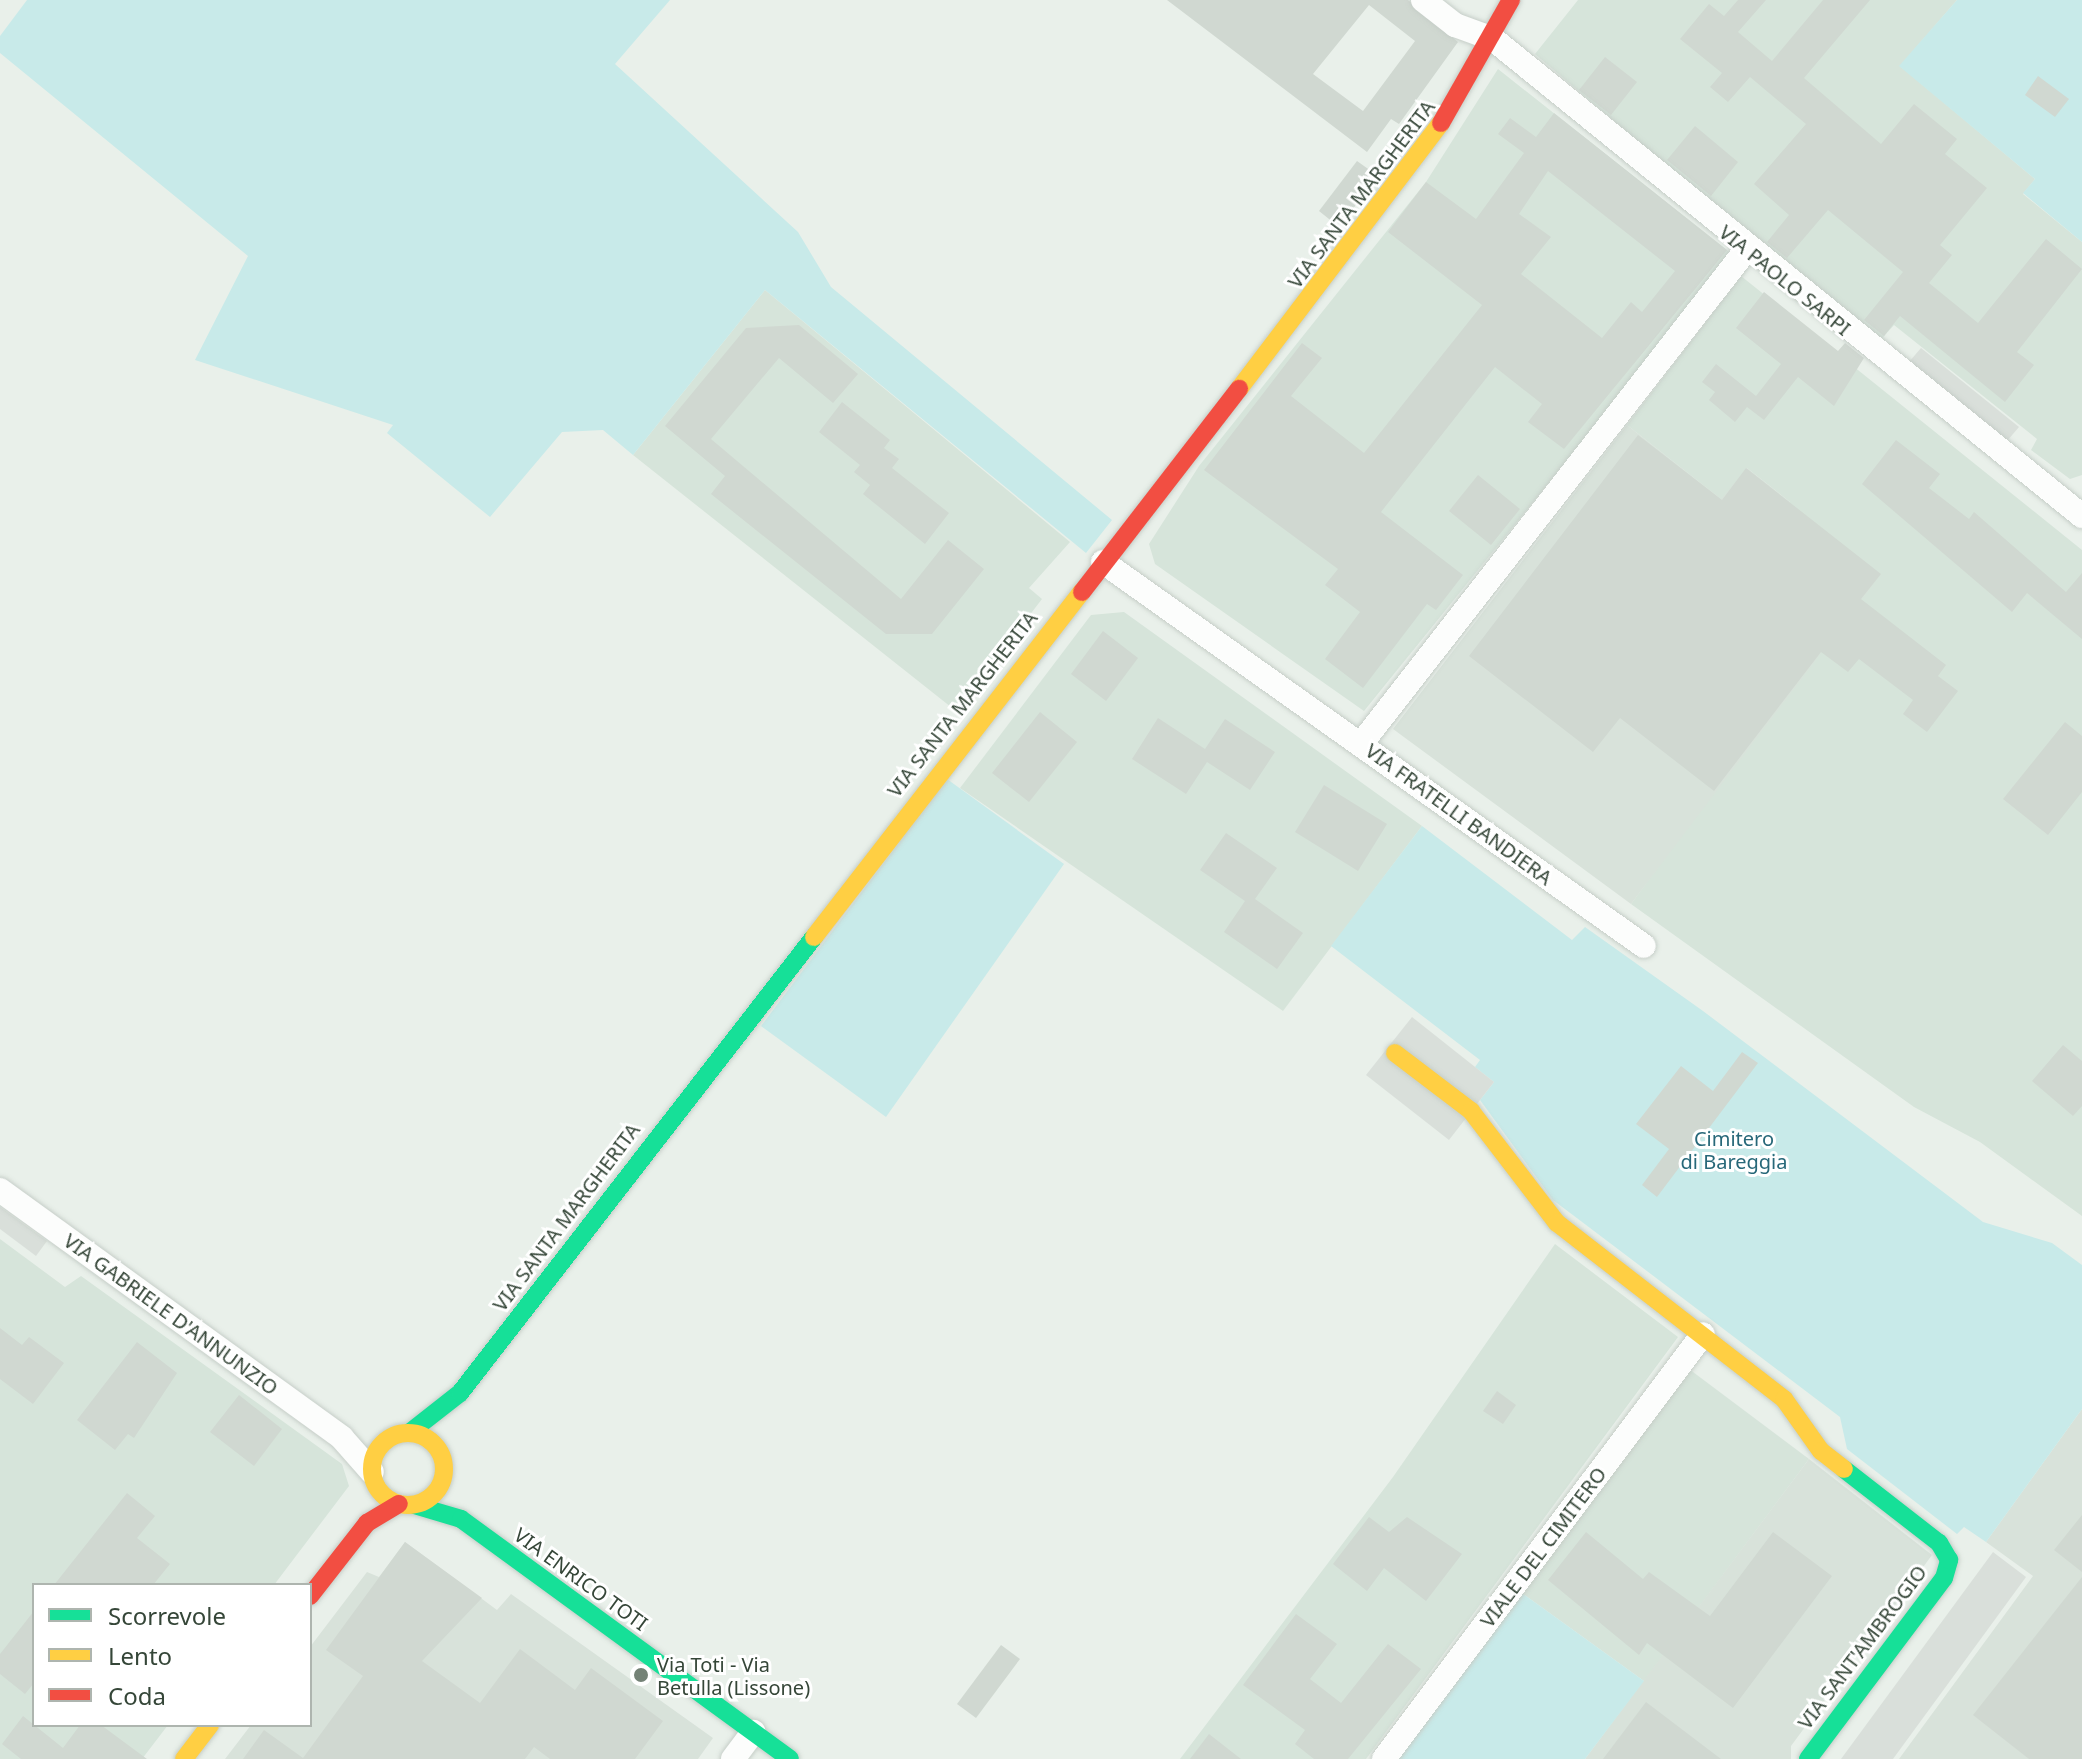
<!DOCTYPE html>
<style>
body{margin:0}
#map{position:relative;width:2082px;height:1759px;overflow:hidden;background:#e9f0ea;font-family:"Noto Sans",sans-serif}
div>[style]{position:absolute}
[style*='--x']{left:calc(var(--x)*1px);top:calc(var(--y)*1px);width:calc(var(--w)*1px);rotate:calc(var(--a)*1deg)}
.residential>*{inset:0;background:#d6e4da}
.industrial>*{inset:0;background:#d8e2da}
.green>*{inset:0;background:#c8eae9}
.parking>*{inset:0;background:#d9dfda}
.building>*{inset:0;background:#d0d8d1}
.roads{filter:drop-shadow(0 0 2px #c6cec8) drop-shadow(0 0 2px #c6cec8)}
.street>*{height:24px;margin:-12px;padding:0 12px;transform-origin:12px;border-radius:12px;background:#fcfdfc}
.fast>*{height:18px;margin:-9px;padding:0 9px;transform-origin:9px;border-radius:9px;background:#16e098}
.slow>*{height:18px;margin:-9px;padding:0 9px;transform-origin:9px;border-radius:9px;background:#ffcf43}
.slow>.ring{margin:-9px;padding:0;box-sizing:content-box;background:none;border:18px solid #ffcf43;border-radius:50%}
.jam>*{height:18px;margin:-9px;padding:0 9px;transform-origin:9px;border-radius:9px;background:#f24e42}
.dots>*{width:22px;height:22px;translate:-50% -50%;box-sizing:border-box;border:4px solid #fff;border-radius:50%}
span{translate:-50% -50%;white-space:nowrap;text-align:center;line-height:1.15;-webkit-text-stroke:6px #fff;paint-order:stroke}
.street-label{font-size:20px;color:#354638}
.park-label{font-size:20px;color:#276879}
.poi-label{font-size:20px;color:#354638}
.left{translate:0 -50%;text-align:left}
.legend{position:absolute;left:32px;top:1583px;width:280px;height:144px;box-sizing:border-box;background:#fff;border:2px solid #aeb5af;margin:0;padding:10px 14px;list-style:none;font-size:24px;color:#354638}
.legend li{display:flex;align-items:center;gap:16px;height:40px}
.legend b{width:40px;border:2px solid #aeb5af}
</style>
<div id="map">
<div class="residential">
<div style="clip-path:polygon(1578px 0,1957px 0,1900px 66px,2035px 179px,2023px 194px,2082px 242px,2082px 475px,2070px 479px,2031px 450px,2037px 439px,1894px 325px,1877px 344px,1535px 54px)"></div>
<div style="clip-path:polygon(1498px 69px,1733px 255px,1364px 711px,1155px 564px,1149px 544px,1199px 466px,1426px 182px)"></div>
<div style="clip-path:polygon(1741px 276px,2082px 550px,2082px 1216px,1980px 1142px,1914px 1107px,1631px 904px,1714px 791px,1761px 540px,1790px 502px,1747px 468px,1722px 500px,1627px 425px)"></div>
<div style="clip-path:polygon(765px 290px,1070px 542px,1029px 588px,1042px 599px,956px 711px,633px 455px)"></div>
<div style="clip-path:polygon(1124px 612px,1422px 826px,1283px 1011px,960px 788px,1091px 615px)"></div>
<div style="clip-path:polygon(0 1239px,65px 1287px,81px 1276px,342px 1464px,349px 1486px,274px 1585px,34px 1585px,34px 1725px,168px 1725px,142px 1759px,0 1759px)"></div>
<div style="clip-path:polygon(1555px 1244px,1678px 1337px,1366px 1759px,1180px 1759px,1393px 1477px)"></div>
<div style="clip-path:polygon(1689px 1369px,1809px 1459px,1644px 1681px,1522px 1593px)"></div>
</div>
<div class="industrial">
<div style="clip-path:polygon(1627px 425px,1721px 499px,1747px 468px,1790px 502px,1761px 540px,1881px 574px,1631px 904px,1393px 729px)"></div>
<div style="clip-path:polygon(2082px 1409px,2082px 1759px,1899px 1759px,2033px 1576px,1986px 1542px)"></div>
<div style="clip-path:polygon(1809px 1459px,1932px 1555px,1791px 1746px,1791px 1759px,1585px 1759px)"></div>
<div style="clip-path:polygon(405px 1542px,497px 1610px,511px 1594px,713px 1738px,698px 1759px,225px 1759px,251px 1725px,310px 1725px,310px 1647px,367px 1572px,379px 1577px)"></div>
</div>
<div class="green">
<div style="clip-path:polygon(27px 0,670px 0,615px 64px,798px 232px,831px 287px,1112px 520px,1086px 553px,765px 290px,633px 455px,603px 430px,562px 432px,490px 517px,387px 433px,393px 425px,195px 360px,248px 256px,0 53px,0 36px)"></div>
<div style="clip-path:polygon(1957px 0,2082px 0,2082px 242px,2023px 193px,2035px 179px,1899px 66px)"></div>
<div style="clip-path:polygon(947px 779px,1064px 864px,886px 1117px,761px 1026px)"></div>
<div style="clip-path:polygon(1422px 826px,1572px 940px,1585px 927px,1703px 1011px,1983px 1222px,2052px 1243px,2082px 1265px,2082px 1409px,1986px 1542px,1964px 1527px,1957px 1534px,1847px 1449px,1840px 1417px,1553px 1200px,1480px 1100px,1494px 1082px,1475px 1067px,1480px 1060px,1331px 946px)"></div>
<div style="clip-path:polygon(1522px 1593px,1644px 1681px,1585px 1759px,1397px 1759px)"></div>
</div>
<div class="parking">
<div style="clip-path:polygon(1921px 348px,2019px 427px,2007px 441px,1909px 362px)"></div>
<div style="clip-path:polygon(1412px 1017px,1494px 1082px,1449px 1140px,1366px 1075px)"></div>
<div style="clip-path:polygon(0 1207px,47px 1241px,36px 1256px,0 1229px)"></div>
<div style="clip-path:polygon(1993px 1552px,2026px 1577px,1893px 1759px,1841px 1759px)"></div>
</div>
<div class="building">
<div style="clip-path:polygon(evenodd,1167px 0,1408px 0,1458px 42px,1399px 124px,1391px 119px,1367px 152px,1167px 0,1369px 5px,1415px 41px,1363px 111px,1313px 74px,1369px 5px)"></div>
<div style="clip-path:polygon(1738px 0,1766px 0,1738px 32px,1772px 61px,1823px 0,1870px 0,1804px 78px,1881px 144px,1914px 104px,1957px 139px,1945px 154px,1987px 188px,1940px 245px,1952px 255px,1929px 283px,1978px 323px,2046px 239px,2082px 269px,2017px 352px,2034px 365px,2005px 402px,1900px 316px,1884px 336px,1864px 320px,1903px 272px,1828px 210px,1787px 258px,1767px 242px,1789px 215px,1754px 184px,1806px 124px,1750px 77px,1728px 102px,1710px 87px,1722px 73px,1680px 39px,1709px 4px,1724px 16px)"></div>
<div style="clip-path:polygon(1605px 57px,1637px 82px,1611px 115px,1579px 90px)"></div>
<div style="clip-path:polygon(2038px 76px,2069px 99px,2055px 117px,2025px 95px)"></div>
<div style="clip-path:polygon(evenodd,1554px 113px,1727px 250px,1564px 449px,1528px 422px,1542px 404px,1495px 367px,1381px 512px,1463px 575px,1436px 610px,1427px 604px,1363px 688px,1325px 659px,1360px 612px,1325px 585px,1338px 569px,1204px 470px,1302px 343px,1322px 358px,1291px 396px,1364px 453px,1482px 305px,1388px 232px,1426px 182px,1476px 219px,1524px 153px,1498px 134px,1510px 118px,1536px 137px,1554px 113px,1548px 171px,1675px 271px,1642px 312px,1631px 302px,1602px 338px,1521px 274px,1551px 237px,1519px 214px,1548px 171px)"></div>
<div style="clip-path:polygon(1695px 126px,1738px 162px,1711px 196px,1667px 160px)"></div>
<div style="clip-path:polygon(1357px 161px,1378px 176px,1339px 227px,1319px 211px)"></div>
<div style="clip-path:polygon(1764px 292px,1838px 351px,1845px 343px,1864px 358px,1834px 406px,1798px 377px,1764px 420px,1747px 407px,1735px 422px,1709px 400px,1715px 392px,1702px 382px,1716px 364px,1756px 396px,1781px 364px,1736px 328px)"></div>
<div style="clip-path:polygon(799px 325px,858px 374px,833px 403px,779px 358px,711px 439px,901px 599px,948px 540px,984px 569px,932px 634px,886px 634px,711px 494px,725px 476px,665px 426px,746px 328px)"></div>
<div style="clip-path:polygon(842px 402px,890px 440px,884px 448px,899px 459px,892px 468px,949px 513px,925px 544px,863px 494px,870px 485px,854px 472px,860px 465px,819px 432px)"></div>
<div style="clip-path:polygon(1638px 435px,1722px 500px,1746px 468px,1881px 574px,1861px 599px,1946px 665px,1938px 676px,1958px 691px,1927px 732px,1903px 714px,1913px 700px,1859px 659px,1848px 672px,1821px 652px,1714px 791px,1620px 718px,1593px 752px,1469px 656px)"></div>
<div style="clip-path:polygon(1896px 440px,1940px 474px,1929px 488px,1969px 519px,1974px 512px,2066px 592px,2082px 573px,2082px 639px,2027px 593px,2012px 612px,1862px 484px)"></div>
<div style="clip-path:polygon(1478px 475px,1520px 509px,1491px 545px,1449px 511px)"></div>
<div style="clip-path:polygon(1103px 631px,1138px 658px,1106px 701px,1071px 674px)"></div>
<div style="clip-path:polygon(1040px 712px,1077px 742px,1029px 802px,992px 773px)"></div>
<div style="clip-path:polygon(1158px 718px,1205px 749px,1225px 719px,1275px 752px,1250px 790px,1207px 762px,1186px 794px,1132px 759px)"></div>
<div style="clip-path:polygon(2065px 722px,2082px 736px,2082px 792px,2048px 835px,2003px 799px)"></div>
<div style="clip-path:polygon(1324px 785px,1387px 824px,1358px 871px,1295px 832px)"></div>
<div style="clip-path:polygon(1226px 833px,1277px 868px,1255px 899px,1303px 933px,1277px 969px,1224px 932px,1245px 901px,1200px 870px)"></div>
<div style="clip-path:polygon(2063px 1045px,2082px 1061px,2082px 1106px,2073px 1116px,2032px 1081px)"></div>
<div style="clip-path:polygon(1742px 1052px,1758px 1063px,1657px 1197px,1642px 1185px,1669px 1149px,1636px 1124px,1681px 1066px,1713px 1091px)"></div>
<div style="clip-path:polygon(0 1328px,22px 1345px,29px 1337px,64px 1363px,33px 1404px,0 1379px)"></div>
<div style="clip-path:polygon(137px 1342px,177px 1373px,134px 1438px,128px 1434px,115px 1450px,77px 1420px)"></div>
<div style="clip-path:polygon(1497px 1391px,1516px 1405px,1503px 1424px,1483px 1411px)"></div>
<div style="clip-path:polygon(239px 1395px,282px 1429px,254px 1466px,210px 1432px)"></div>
<div style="clip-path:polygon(127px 1493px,155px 1516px,137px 1538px,170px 1564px,153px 1585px,54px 1585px)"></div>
<div style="clip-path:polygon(2082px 1515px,2082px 1572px,2054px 1550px)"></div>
<div style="clip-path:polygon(1369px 1517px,1389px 1532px,1407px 1517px,1462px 1554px,1426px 1601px,1384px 1568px,1367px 1591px,1333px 1564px)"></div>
<div style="clip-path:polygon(1586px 1532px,1643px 1579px,1649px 1572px,1710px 1616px,1773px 1532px,1832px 1576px,1733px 1708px,1647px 1643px,1639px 1655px,1548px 1580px)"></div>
<div style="clip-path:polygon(405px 1542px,482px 1598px,422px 1661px,480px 1703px,520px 1649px,575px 1690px,591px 1668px,663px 1721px,635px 1759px,550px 1759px,534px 1747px,525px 1759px,243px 1759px,264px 1730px,303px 1758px,363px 1676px,326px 1650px)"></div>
<div style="clip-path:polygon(2082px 1577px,2082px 1759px,2029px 1759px,1973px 1715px)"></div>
<div style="clip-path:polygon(34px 1611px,34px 1683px,25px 1694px,0 1674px,0 1654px)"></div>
<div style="clip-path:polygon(1296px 1614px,1337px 1644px,1310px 1679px,1341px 1703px,1388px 1644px,1421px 1669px,1348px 1759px,1314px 1759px,1295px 1744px,1305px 1730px,1243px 1685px)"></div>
<div style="clip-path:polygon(1001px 1645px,1020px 1659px,976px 1718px,957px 1704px)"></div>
<div style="clip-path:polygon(1646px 1702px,1721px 1759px,1603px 1759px)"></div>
<div style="clip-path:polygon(23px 1716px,63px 1748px,80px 1725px,101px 1725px,147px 1759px,21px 1759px,2px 1744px)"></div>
<div style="clip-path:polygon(1209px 1734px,1241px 1759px,1190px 1759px)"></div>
</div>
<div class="roads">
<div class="street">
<div style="--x:1423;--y:0;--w:41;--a:38"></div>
<div style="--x:1455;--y:25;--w:40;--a:20.2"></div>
<div style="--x:1493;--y:39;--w:758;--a:39"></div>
<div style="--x:1103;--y:562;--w:663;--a:35.37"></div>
<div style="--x:1361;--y:744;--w:626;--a:-52.07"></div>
<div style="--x:0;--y:1190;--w:422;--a:35.9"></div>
<div style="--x:342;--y:1438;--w:45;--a:48.6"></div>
<div style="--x:733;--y:1759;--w:34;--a:-53"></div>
<div style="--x:1384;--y:1759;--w:531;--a:-53.11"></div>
</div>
<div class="fast">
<div style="--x:409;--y:1433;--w:65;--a:-38.1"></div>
<div style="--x:460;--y:1393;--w:577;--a:-52.18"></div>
<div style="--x:414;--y:1505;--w:49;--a:16.6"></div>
<div style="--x:461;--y:1519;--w:407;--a:36.1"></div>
<div style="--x:1808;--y:1759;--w:226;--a:-53.1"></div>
<div style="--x:1944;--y:1578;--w:19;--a:-74"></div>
<div style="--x:1949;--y:1560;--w:20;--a:-120"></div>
<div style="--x:1939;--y:1543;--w:120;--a:-142.1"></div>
</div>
<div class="slow">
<div style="--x:1239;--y:389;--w:334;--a:-52.8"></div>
<div style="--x:814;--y:937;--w:437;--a:-52.2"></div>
<div style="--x:1395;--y:1053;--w:96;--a:37.3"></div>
<div style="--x:1471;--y:1111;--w:141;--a:52.5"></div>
<div style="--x:1557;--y:1223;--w:287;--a:37.8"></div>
<div style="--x:1784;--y:1399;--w:64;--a:54.6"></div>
<div style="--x:1821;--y:1451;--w:29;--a:38"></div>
<div class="ring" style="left:372px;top:1433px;width:54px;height:54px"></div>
<div style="--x:184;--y:1759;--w:43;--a:-52.6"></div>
</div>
<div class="jam">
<div style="--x:1441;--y:123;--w:142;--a:-60.4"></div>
<div style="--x:1082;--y:592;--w:257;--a:-52.3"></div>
<div style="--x:310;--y:1596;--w:93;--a:-52"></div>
<div style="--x:367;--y:1523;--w:37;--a:-31"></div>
</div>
</div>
<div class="dots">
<div style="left:641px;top:1675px;background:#748276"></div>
</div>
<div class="street-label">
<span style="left:1361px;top:194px;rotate:-53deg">VIA SANTA MARGHERITA</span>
<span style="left:1785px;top:280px;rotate:39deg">VIA PAOLO SARPI</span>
<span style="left:962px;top:704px;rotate:-52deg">VIA SANTA MARGHERITA</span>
<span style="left:1459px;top:814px;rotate:36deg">VIA FRATELLI BANDIERA</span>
<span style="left:566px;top:1217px;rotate:-53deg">VIA SANTA MARGHERITA</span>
<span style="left:171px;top:1314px;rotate:36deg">VIA GABRIELE D'ANNUNZIO</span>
<span style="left:1543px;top:1547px;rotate:-53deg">VIALE DEL CIMITERO</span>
<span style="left:581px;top:1579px;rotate:36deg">VIA ENRICO TOTI</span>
<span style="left:1862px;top:1647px;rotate:-53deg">VIA SANT'AMBROGIO</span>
</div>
<div class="park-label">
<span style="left:1734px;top:1150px">Cimitero<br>di Bareggia</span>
</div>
<div class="poi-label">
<span class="left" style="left:657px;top:1676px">Via Toti - Via<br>Betulla (Lissone)</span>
</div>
<ul class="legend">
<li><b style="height:10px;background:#16e098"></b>Scorrevole</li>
<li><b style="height:10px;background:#ffcf43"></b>Lento</li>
<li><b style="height:10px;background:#f24e42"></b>Coda</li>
</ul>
</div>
